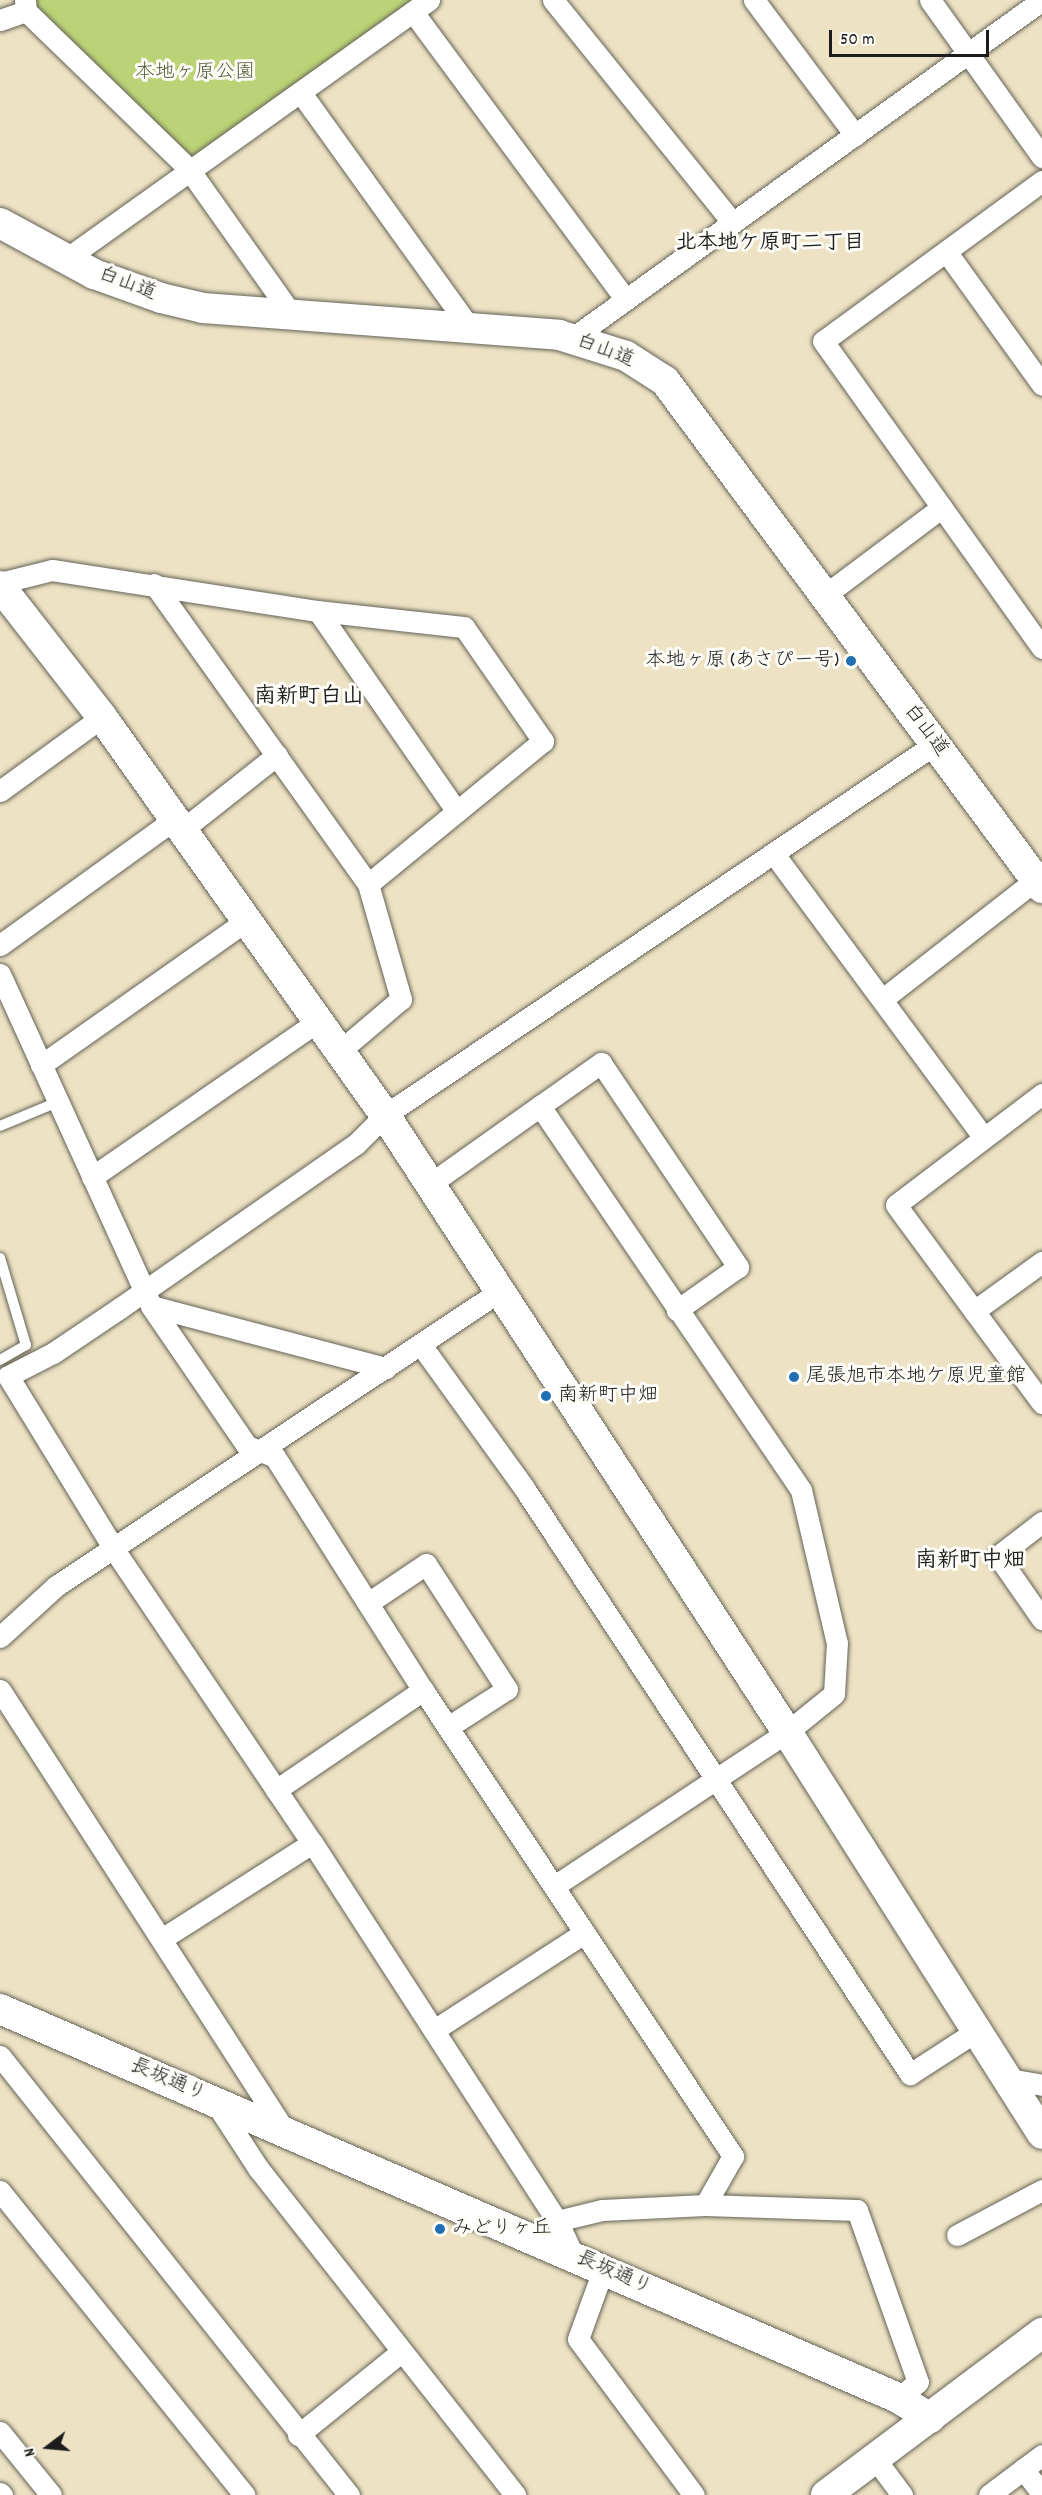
<!DOCTYPE html>
<meta charset="utf-8">
<style>
body{margin:0}
#map{position:relative;width:1042px;height:2495px;overflow:hidden;background:#ede3c4;font-family:Dekko,"Klee One",sans-serif}
div>[style]{position:absolute}
[style*='--x']{left:calc(var(--x)*1px);top:calc(var(--y)*1px);width:calc(var(--w)*1px);rotate:calc(var(--a)*1deg)}
.green>*{inset:0;background:#bbd276}
.roads{filter:drop-shadow(0 0 2px #656257) drop-shadow(0 0 2px #656257)}
.lane>*{height:10px;margin:-5px;padding:0 5px;transform-origin:5px;border-radius:5px;background:#fff}
.street>*{height:21px;margin:-10.5px;padding:0 10.5px;transform-origin:10.5px;border-radius:10.5px;background:#fff}
.secondary>*{height:30px;margin:-15px;padding:0 15px;transform-origin:15px;border-radius:15px;background:#fff}
.dots>*{width:16px;height:16px;translate:-50% -50%;box-sizing:border-box;border:3px solid #fdfcf7;border-radius:50%}
span{translate:-50% -50%;white-space:nowrap;text-align:center;line-height:1.15;-webkit-text-stroke:6px #fdfcf7;paint-order:stroke}
.park-label{font-size:20px;color:#545c3c}
.street-label{font-size:20px;color:#1c1c1c}
.poi-label{font-size:20px;color:#1c1c1c}
.right{translate:-100% -50%;text-align:right}
.left{translate:0 -50%;text-align:left}
.neighbourhood-label{font-size:21px;color:#1c1c1c;font-weight:700}
.quarter-label{font-size:22px;color:#1c1c1c;font-weight:700}
.north{position:absolute;left:18px;top:2417px;width:60px;height:60px;-webkit-text-stroke:4px #fdfcf7;paint-order:stroke;rotate:254deg;font-size:16px;font-weight:700;line-height:24px;text-align:center;color:#1c1c1c}
.north::after{content:'';display:block;margin:auto;width:21px;height:27px;background:#1c1c1c;clip-path:polygon(50% 0,100% 100%,50% 72%,0 100%)}
.scale{position:absolute;left:829px;top:30px;width:160px;height:27px;box-sizing:border-box;border:3px solid #1c1c1c;border-top:0;padding-left:8px;font-size:18px;line-height:21px;white-space:nowrap;color:#1c1c1c;-webkit-text-stroke:4px #fdfcf7;paint-order:stroke}
</style>
<div id="map">
<div class="green">
<div style="clip-path:polygon(25px 0,424px 0,188px 168px)"></div>
</div>
<div class="roads">
<div class="lane">
<div style="--x:0;--y:1126;--w:63;--a:-22.5"></div>
<div style="--x:0;--y:1258;--w:91;--a:73.4"></div>
<div style="--x:26;--y:1345;--w:30;--a:150"></div>
</div>
<div class="street">
<div style="--x:25;--y:0;--w:11;--a:85"></div>
<div style="--x:26;--y:11;--w:226;--a:44.1"></div>
<div style="--x:188;--y:168;--w:180;--a:54.7"></div>
<div style="--x:553;--y:0;--w:285;--a:51.1"></div>
<div style="--x:754;--y:0;--w:169;--a:53.2"></div>
<div style="--x:930;--y:0;--w:193;--a:54.5"></div>
<div style="--x:413;--y:12;--w:356;--a:53.5"></div>
<div style="--x:0;--y:20;--w:28;--a:-19"></div>
<div style="--x:301;--y:93;--w:289;--a:54.3"></div>
<div style="--x:1042;--y:181;--w:271;--a:143.8"></div>
<div style="--x:823;--y:341;--w:377;--a:54.5"></div>
<div style="--x:948;--y:254;--w:161;--a:54.3"></div>
<div style="--x:66;--y:259;--w:446;--a:-35.5"></div>
<div style="--x:571;--y:339;--w:580;--a:-35.74"></div>
<div style="--x:0;--y:583;--w:54;--a:-14"></div>
<div style="--x:52;--y:570;--w:269;--a:8.8"></div>
<div style="--x:318;--y:611;--w:147;--a:6.3"></div>
<div style="--x:464;--y:627;--w:139;--a:55.3"></div>
<div style="--x:543;--y:741;--w:226;--a:140.7"></div>
<div style="--x:368;--y:884;--w:120;--a:74"></div>
<div style="--x:401;--y:999;--w:80;--a:139.6"></div>
<div style="--x:154;--y:584;--w:369;--a:54.5"></div>
<div style="--x:825;--y:595;--w:146;--a:-36.9"></div>
<div style="--x:318;--y:611;--w:244;--a:55.3"></div>
<div style="--x:0;--y:791;--w:126;--a:-36"></div>
<div style="--x:182;--y:830;--w:121;--a:-38.3"></div>
<div style="--x:774;--y:854;--w:351;--a:53.5"></div>
<div style="--x:0;--y:945;--w:216;--a:-35.8"></div>
<div style="--x:0;--y:974;--w:365;--a:65.5"></div>
<div style="--x:151;--y:1306;--w:170;--a:55.6"></div>
<div style="--x:247;--y:1446;--w:30;--a:21"></div>
<div style="--x:275;--y:1457;--w:276;--a:57.6"></div>
<div style="--x:423;--y:1690;--w:560;--a:56.37"></div>
<div style="--x:733;--y:2156;--w:56;--a:119.7"></div>
<div style="--x:705;--y:2205;--w:103;--a:177.2"></div>
<div style="--x:602;--y:2210;--w:46;--a:166.3"></div>
<div style="--x:884;--y:998;--w:200;--a:-37.9"></div>
<div style="--x:41;--y:1065;--w:252;--a:-35.1"></div>
<div style="--x:1042;--y:1094;--w:183;--a:142.8"></div>
<div style="--x:896;--y:1205;--w:246;--a:53.6"></div>
<div style="--x:540;--y:1106;--w:75;--a:-35.2"></div>
<div style="--x:601;--y:1063;--w:246;--a:56.1"></div>
<div style="--x:738;--y:1267;--w:75;--a:144.8"></div>
<div style="--x:92;--y:1177;--w:275;--a:-34.6"></div>
<div style="--x:430;--y:1184;--w:135;--a:-35.3"></div>
<div style="--x:540;--y:1106;--w:464;--a:55.8"></div>
<div style="--x:801;--y:1490;--w:157;--a:76.8"></div>
<div style="--x:837;--y:1643;--w:51;--a:93.4"></div>
<div style="--x:834;--y:1694;--w:60;--a:141"></div>
<div style="--x:787;--y:1732;--w:279;--a:146.5"></div>
<div style="--x:151;--y:1306;--w:243;--a:14.8"></div>
<div style="--x:974;--y:1311;--w:84;--a:-35.8"></div>
<div style="--x:421;--y:1345;--w:176;--a:54.2"></div>
<div style="--x:524;--y:1488;--w:702;--a:56.63"></div>
<div style="--x:910;--y:2074;--w:77;--a:-32.9"></div>
<div style="--x:1042;--y:1522;--w:56;--a:142.3"></div>
<div style="--x:998;--y:1556;--w:77;--a:55.1"></div>
<div style="--x:368;--y:1603;--w:70;--a:-33.9"></div>
<div style="--x:426;--y:1564;--w:149;--a:57.1"></div>
<div style="--x:507;--y:1689;--w:70;--a:147.2"></div>
<div style="--x:0;--y:1637;--w:76;--a:-42.3"></div>
<div style="--x:56;--y:1586;--w:533;--a:-33.6"></div>
<div style="--x:0;--y:1690;--w:527;--a:57.15"></div>
<div style="--x:276;--y:1790;--w:178;--a:-34.2"></div>
<div style="--x:163;--y:1938;--w:177;--a:-32.5"></div>
<div style="--x:434;--y:2030;--w:179;--a:-32.9"></div>
<div style="--x:0;--y:2056;--w:561;--a:51.52"></div>
<div style="--x:1009;--y:2079;--w:34;--a:10"></div>
<div style="--x:215;--y:2102;--w:79;--a:56.9"></div>
<div style="--x:258;--y:2168;--w:416;--a:51.8"></div>
<div style="--x:0;--y:2191;--w:390;--a:51.2"></div>
<div style="--x:705;--y:2205;--w:152;--a:1.9"></div>
<div style="--x:857;--y:2210;--w:182;--a:70.5"></div>
<div style="--x:918;--y:2382;--w:26;--a:141"></div>
<div style="--x:957;--y:2235;--w:96;--a:-27.9"></div>
<div style="--x:574;--y:2257;--w:40;--a:-115"></div>
<div style="--x:557;--y:2221;--w:450;--a:-122.9"></div>
<div style="--x:312;--y:1843;--w:354;--a:-124"></div>
<div style="--x:114;--y:1549;--w:203;--a:-121.5"></div>
<div style="--x:8;--y:1376;--w:51;--a:-27.1"></div>
<div style="--x:53;--y:1353;--w:81;--a:-33.9"></div>
<div style="--x:120;--y:1308;--w:287;--a:-34.8"></div>
<div style="--x:356;--y:1144;--w:41;--a:-45"></div>
<div style="--x:385;--y:1115;--w:663;--a:-34"></div>
<div style="--x:603;--y:2270;--w:73;--a:109.9"></div>
<div style="--x:578;--y:2339;--w:194;--a:53.4"></div>
<div style="--x:0;--y:2432;--w:81;--a:51"></div>
<div style="--x:298;--y:2435;--w:132;--a:-38.9"></div>
<div style="--x:876;--y:2460;--w:44;--a:53.4"></div>
<div style="--x:1023;--y:2469;--w:31;--a:52"></div>
<div style="--x:0;--y:2493;--w:3;--a:45"></div>
<div style="--x:989;--y:2495;--w:66;--a:-37"></div>
</div>
<div class="secondary">
<div style="--x:0;--y:223;--w:107;--a:28.5"></div>
<div style="--x:94;--y:274;--w:71;--a:19.7"></div>
<div style="--x:161;--y:298;--w:43;--a:13.4"></div>
<div style="--x:203;--y:308;--w:357;--a:4.3"></div>
<div style="--x:559;--y:335;--w:70;--a:17.4"></div>
<div style="--x:626;--y:356;--w:46;--a:32.7"></div>
<div style="--x:665;--y:381;--w:632;--a:53.37"></div>
<div style="--x:0;--y:586;--w:166;--a:52.1"></div>
<div style="--x:102;--y:717;--w:488;--a:54.6"></div>
<div style="--x:385;--y:1115;--w:736;--a:56.91"></div>
<div style="--x:787;--y:1732;--w:476;--a:57.6"></div>
<div style="--x:0;--y:2009;--w:979;--a:23.42"></div>
<div style="--x:898;--y:2398;--w:38;--a:32"></div>
<div style="--x:826;--y:2495;--w:270;--a:-36.9"></div>
</div>
</div>
<div class="dots">
<div style="left:851px;top:661px;background:#1f6fb2"></div>
<div style="left:794px;top:1377px;background:#1f6fb2"></div>
<div style="left:546px;top:1396px;background:#1f6fb2"></div>
<div style="left:440px;top:2229px;background:#1f6fb2"></div>
</div>
<div class="park-label">
<span style="left:195px;top:73px">本地ヶ原公園</span>
</div>
<div class="street-label">
<span style="left:127px;top:285px;rotate:21deg">白山道</span>
<span style="left:605px;top:352px;rotate:21deg">白山道</span>
<span style="left:925px;top:731px;rotate:53deg">白山道</span>
<span style="left:168px;top:2081px;rotate:23deg">長坂通り</span>
<span style="left:614px;top:2274px;rotate:24deg">長坂通り</span>
</div>
<div class="poi-label">
<span class="right" style="left:839px;top:661px">本地ヶ原 (あさぴー号)</span>
<span class="left" style="left:806px;top:1377px">尾張旭市本地ケ原児童館</span>
<span class="left" style="left:558px;top:1396px">南新町中畑</span>
<span class="left" style="left:452px;top:2229px">みどりヶ丘</span>
</div>
<div class="neighbourhood-label">
<span style="left:770px;top:244px">北本地ケ原町二丁目</span>
</div>
<div class="quarter-label">
<span style="left:309px;top:698px">南新町白山</span>
<span style="left:970px;top:1562px">南新町中畑</span>
</div>
<div class="north">N</div>
<div class="scale">50 m</div>
</div>
